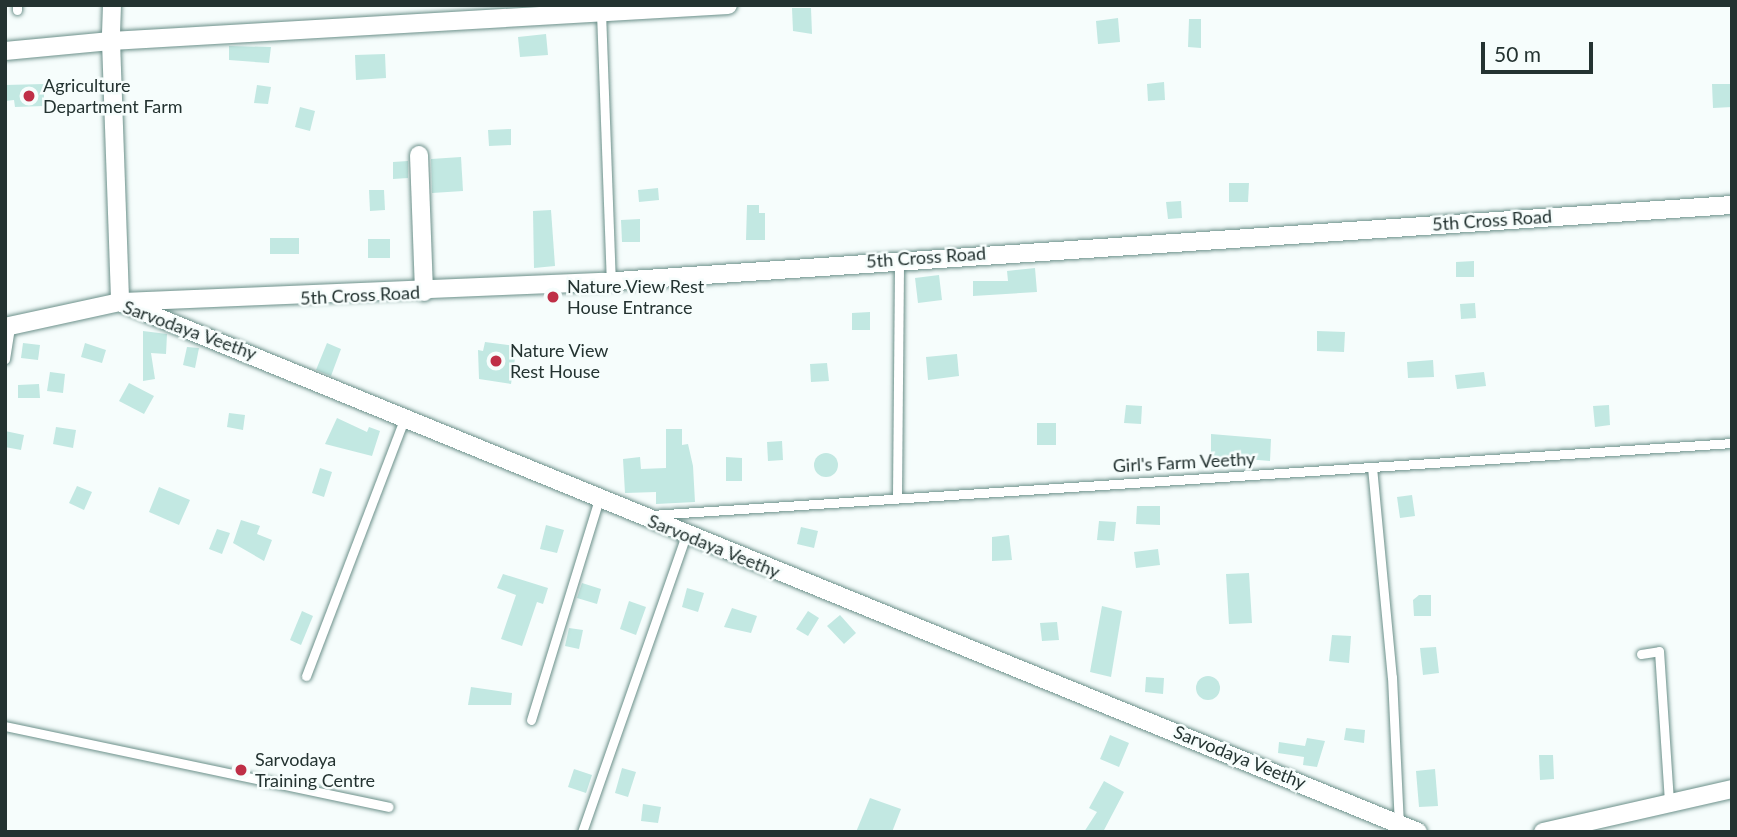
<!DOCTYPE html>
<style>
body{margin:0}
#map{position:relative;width:1737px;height:837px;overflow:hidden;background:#f6fdfc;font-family:Lato,sans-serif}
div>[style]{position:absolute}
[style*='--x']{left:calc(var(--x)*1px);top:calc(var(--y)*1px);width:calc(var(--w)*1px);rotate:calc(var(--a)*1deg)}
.building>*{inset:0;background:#c2e8e2}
.round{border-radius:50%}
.roads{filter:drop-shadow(0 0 2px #6c908a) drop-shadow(0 0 2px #6c908a)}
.lane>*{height:9px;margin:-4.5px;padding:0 4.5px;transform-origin:4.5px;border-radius:4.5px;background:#fff}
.street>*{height:18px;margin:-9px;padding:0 9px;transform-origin:9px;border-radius:9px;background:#fff}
.dots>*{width:19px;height:19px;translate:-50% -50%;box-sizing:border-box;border:4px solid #f6fdfc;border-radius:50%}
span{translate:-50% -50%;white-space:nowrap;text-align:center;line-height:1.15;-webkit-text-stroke:5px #f6fdfc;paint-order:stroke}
.poi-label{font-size:18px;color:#243331}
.left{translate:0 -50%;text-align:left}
.street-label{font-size:18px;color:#243331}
.frame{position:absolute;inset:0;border:7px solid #243331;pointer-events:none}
.scale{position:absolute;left:1481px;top:42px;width:112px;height:32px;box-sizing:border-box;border:4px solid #243331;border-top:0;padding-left:9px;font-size:21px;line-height:24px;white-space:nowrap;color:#243331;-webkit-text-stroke:5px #f6fdfc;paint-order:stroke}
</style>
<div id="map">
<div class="building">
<div style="clip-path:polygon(792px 8px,811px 8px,812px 34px,793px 31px)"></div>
<div style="clip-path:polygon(1118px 18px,1120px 42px,1098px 44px,1096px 21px)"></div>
<div style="clip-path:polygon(1189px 19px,1201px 19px,1201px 48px,1188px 47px)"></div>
<div style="clip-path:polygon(546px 34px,548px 55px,520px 57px,518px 37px)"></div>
<div style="clip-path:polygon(229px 46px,271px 47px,269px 63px,229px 60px)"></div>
<div style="clip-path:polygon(385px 54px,386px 78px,356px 80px,355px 55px)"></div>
<div style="clip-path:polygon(1164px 82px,1165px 100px,1148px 101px,1147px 84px)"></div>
<div style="clip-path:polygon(44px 84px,44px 106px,15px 107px,14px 100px,5px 101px,5px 85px)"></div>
<div style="clip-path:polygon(1712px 84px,1732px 84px,1732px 107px,1713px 108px)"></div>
<div style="clip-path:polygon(257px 85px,271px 87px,268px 104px,254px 103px)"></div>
<div style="clip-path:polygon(300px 107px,315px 111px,310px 131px,295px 127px)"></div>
<div style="clip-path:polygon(511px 129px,511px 145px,489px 146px,488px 130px)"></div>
<div style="clip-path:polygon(461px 157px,463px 191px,432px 193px,431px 159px)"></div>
<div style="clip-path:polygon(408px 161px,408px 178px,393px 179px,393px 162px)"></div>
<div style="clip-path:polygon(1229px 183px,1249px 183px,1248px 202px,1229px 202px)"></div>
<div style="clip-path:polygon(658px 188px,659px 200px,639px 202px,638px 190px)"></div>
<div style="clip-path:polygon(369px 190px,384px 190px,385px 210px,370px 211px)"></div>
<div style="clip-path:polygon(1181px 201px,1182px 218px,1168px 219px,1166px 202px)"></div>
<div style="clip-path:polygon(747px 205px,759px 205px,759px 213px,765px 213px,765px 240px,746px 240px)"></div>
<div style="clip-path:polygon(551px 210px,555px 266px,534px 268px,533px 211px)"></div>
<div style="clip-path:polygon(640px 219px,640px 242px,622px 242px,621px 220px)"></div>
<div style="clip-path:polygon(270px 238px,299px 238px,299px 254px,270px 254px)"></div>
<div style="clip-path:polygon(368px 239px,390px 239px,390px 258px,368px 258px)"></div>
<div style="clip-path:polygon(1474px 261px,1474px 277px,1456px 277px,1456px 262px)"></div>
<div style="clip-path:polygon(1035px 268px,1037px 292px,973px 296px,973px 281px,1008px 281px,1007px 271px)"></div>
<div style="clip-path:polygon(939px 275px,942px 300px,918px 303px,915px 278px)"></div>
<div style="clip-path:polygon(1475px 303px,1476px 318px,1461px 319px,1460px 304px)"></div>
<div style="clip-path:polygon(870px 312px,870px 330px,852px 330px,852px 313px)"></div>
<div style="clip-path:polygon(143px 331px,167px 334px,166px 354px,151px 353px,155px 379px,143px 381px)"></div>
<div style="clip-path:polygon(1317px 331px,1345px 332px,1344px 352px,1317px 351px)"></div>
<div style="clip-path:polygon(485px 342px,517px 346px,511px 384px,479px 379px,478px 350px,483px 351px)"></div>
<div style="clip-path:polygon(23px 343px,40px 345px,38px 360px,21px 358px)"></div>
<div style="clip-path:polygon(85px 343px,106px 350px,102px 363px,81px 357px)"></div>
<div style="clip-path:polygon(327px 343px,341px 349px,331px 376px,316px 370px)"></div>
<div style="clip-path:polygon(187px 347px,199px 348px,195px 368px,183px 365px)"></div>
<div style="clip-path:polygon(957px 354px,959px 376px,928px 380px,926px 357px)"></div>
<div style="clip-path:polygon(1433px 360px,1434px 377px,1408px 378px,1407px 362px)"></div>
<div style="clip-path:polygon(827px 363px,829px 381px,811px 382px,810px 364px)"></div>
<div style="clip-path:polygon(50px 372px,65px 374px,63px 393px,47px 391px)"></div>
<div style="clip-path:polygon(1484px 372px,1486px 386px,1457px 389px,1455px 375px)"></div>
<div style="clip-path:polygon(129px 383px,154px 396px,144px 414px,119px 401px)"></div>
<div style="clip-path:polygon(39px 384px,40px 398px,18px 398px,18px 385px)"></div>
<div style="clip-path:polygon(1126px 405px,1142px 406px,1141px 424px,1124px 423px)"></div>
<div style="clip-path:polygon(1609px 405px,1610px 425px,1595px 427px,1593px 406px)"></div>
<div style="clip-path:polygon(229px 413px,245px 415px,243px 430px,227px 427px)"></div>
<div style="clip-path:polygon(337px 418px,367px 432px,369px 427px,380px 431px,372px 456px,325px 444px)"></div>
<div style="clip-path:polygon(1037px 423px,1056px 423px,1056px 445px,1037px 445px)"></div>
<div style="clip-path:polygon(56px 427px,76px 430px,73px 448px,53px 444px)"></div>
<div style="clip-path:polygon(666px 429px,682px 429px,682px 445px,688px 444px,693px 466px,695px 502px,656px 504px,656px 492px,625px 493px,623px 459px,640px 457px,641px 469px,666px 468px)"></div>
<div style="clip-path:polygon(5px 431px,24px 435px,21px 450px,5px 447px)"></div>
<div style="clip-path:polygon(1211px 434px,1271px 439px,1270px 461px,1211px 456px)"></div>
<div style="clip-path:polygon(782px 441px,783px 460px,768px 461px,767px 442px)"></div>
<div class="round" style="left:814px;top:453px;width:24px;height:24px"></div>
<div style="clip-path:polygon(726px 457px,742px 458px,742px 481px,726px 481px)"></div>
<div style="clip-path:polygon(320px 468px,332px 472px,324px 497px,312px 493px)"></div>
<div style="clip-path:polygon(77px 486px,92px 492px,84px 510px,69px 503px)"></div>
<div style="clip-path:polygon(159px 487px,190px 500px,179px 525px,149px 512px)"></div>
<div style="clip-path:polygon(1412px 495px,1415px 516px,1400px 518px,1397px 497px)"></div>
<div style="clip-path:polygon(1137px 506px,1160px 506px,1160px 525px,1136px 524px)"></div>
<div style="clip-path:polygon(241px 520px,260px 526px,257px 534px,272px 540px,264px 561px,233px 543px)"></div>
<div style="clip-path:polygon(1099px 521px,1116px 522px,1114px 541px,1097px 540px)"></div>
<div style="clip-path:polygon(546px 525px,564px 530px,557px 553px,540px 549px)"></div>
<div style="clip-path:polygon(801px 527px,818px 531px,814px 548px,797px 544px)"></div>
<div style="clip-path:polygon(217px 529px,230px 533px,222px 554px,209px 549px)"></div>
<div style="clip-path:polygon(1009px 535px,1012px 560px,992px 561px,992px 537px)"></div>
<div style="clip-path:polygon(1158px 549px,1160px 565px,1136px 568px,1134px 552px)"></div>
<div style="clip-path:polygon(1249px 573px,1252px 623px,1229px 624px,1226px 574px)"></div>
<div style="clip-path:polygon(503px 574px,548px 588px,543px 604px,537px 602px,522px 646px,501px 639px,516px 595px,497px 588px)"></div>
<div style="clip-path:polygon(582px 583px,601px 589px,597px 604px,577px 598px)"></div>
<div style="clip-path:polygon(687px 588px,704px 593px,698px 612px,682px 607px)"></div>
<div style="clip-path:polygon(1419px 595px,1431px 595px,1431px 616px,1414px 616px,1413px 600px)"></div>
<div style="clip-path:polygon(629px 601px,646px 607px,636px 635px,620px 629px)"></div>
<div style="clip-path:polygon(1102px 606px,1122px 611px,1111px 677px,1090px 672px)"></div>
<div style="clip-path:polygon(732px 608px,757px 616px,751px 633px,724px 627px)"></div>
<div style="clip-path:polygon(302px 611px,313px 616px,301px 645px,290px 640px)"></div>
<div style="clip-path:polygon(808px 611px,819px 618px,808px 636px,796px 629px)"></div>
<div style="clip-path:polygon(840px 615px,856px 633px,844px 644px,827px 626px)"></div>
<div style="clip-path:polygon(1057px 622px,1059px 640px,1042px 641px,1040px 623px)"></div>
<div style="clip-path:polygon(569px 628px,583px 630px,579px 649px,565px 646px)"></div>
<div style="clip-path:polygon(1332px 635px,1351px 636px,1349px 663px,1329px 661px)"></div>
<div style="clip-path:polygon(1436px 647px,1439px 673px,1423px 675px,1420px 648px)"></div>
<div class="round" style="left:1196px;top:676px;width:24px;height:24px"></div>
<div style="clip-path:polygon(1146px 677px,1164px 678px,1163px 694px,1145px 692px)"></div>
<div style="clip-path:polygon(471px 687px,512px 693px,511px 705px,468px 705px)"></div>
<div style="clip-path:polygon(1346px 728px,1365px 730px,1364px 743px,1344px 740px)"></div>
<div style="clip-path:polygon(1110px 735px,1129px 743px,1119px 767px,1100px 759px)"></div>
<div style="clip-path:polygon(1307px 738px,1325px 741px,1317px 767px,1303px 765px,1304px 757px,1278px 753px,1279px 742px,1305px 746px)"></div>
<div style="clip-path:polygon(1539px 755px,1553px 755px,1554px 779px,1540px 780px)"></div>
<div style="clip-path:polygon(622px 768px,636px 772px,628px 797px,615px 793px)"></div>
<div style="clip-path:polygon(574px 769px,592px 775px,586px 793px,568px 787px)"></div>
<div style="clip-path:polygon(1435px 769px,1438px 806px,1419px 807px,1416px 771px)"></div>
<div style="clip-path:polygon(1104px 781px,1124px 792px,1103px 832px,1084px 832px,1097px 812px,1089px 808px)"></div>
<div style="clip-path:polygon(870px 798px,901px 809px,892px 832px,856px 832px)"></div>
<div style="clip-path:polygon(643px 804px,661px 807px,658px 823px,641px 821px)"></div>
</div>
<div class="roads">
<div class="lane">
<div style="--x:17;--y:5;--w:5;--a:90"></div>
<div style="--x:601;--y:12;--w:270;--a:87.9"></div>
<div style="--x:5;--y:359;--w:33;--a:-81"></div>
<div style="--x:1372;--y:467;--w:211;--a:84.6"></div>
<div style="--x:1392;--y:677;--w:146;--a:87.3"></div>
<div style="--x:897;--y:496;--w:237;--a:-89.5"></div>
<div style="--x:651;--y:515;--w:1083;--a:-3.81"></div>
<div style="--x:1641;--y:654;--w:18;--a:-9"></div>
<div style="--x:1659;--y:651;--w:151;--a:86.2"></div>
<div style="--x:306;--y:676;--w:277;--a:-69.1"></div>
<div style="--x:531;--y:720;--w:231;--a:-72.9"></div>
<div style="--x:5;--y:726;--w:392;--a:11.9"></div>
<div style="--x:582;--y:832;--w:315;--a:-70.7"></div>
</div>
<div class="street">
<div style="--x:112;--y:5;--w:36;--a:92"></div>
<div style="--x:111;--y:41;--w:618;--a:-3.34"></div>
<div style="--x:5;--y:51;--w:106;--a:-5.4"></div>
<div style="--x:111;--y:41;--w:261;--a:88"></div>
<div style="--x:120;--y:302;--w:482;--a:-2.4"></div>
<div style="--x:602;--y:282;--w:1133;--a:-3.9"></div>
<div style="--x:419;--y:155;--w:137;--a:87.9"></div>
<div style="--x:5;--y:327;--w:118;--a:-12.3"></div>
<div style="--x:120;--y:302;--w:1402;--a:22.21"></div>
<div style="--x:1543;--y:832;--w:194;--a:-12.8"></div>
</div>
</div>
<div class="dots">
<div style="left:29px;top:96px;background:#bf2f47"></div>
<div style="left:553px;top:297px;background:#bf2f47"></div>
<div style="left:496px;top:361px;background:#bf2f47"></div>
<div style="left:241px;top:770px;background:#bf2f47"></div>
</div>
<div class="poi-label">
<span class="left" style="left:43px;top:96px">Agriculture<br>Department Farm</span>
<span class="left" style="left:567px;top:297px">Nature View Rest<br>House Entrance</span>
<span class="left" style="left:510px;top:361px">Nature View<br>Rest House</span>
<span class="left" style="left:255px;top:770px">Sarvodaya<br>Training Centre</span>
</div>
<div class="street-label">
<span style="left:1492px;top:220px;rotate:-4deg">5th Cross Road</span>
<span style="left:926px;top:257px;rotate:-4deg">5th Cross Road</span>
<span style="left:360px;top:295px;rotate:-3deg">5th Cross Road</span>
<span style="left:190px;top:330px;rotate:20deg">Sarvodaya Veethy</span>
<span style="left:1184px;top:462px;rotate:-3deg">Girl's Farm Veethy</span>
<span style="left:714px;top:546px;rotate:22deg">Sarvodaya Veethy</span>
<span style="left:1240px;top:757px;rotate:22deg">Sarvodaya Veethy</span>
</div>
<div class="frame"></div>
<div class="scale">50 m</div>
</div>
